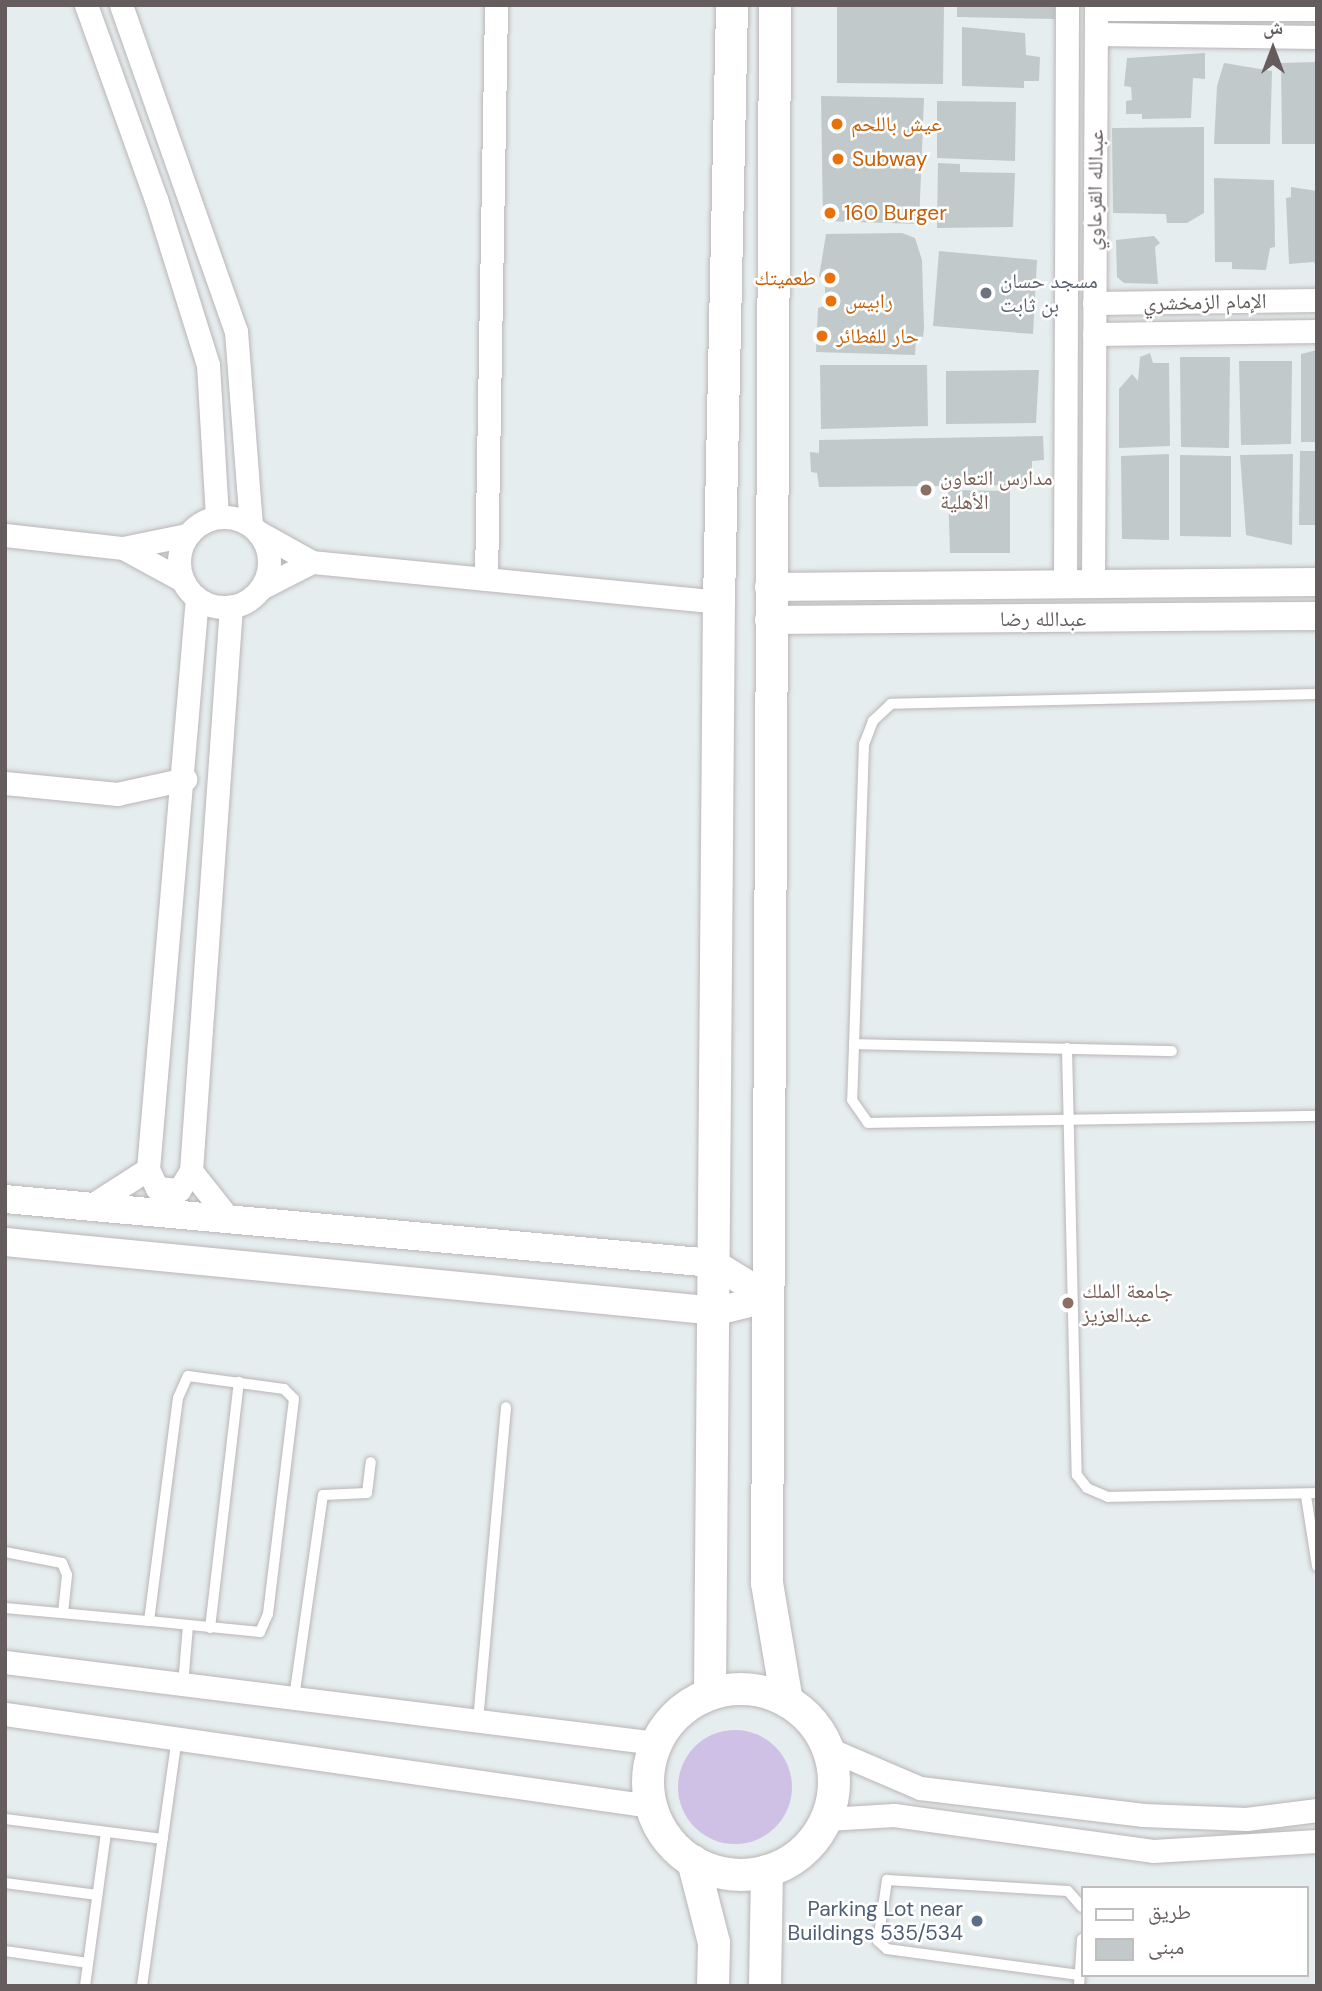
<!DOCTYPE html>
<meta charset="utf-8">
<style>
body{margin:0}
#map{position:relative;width:1322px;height:1991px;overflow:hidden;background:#e5edef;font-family:"DM Sans","Noto Naskh Arabic",sans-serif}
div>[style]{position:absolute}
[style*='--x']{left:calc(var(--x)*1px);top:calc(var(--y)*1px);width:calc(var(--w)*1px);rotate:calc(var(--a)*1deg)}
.green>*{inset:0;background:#cfc1e6}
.round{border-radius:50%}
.building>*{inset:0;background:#c1c9ca}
.roads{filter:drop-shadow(0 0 2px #bbb5b5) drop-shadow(0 0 2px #bbb5b5)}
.service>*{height:10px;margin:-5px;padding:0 5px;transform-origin:5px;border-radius:5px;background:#fff}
.minor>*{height:23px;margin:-11.5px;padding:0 11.5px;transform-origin:11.5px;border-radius:11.5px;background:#fff}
.minor>.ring{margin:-11.5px;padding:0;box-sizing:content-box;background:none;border:23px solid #fff;border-radius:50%}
.tertiary>*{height:28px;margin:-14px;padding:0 14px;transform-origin:14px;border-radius:14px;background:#fff}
.secondary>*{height:32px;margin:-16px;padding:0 16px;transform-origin:16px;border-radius:16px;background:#fff}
.secondary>.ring{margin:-16px;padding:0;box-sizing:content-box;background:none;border:32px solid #fff;border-radius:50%}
.dots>*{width:19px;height:19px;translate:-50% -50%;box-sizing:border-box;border:4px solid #fff;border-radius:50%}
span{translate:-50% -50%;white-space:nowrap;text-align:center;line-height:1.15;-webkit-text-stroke:5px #fff;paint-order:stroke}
.food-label{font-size:21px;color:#c56008}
.left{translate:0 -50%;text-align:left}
.right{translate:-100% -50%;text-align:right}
.street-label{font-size:21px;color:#655c5d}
.worship-label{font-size:21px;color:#5b616d}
.education-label{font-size:21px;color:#785e54}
.service-label{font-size:21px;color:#4e5e75}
.frame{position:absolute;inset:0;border:7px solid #655c5d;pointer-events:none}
.legend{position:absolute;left:1081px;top:1886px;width:228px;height:91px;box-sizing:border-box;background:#fff;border:2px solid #c1bebe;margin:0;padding:9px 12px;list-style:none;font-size:21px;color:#655c5d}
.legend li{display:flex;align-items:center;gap:14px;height:35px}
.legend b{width:35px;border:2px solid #c1bebe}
.north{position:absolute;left:1238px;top:14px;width:70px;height:70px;-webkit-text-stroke:5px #fff;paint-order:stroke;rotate:0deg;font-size:19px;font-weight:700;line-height:28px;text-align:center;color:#655c5d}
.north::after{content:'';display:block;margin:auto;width:24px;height:32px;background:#655c5d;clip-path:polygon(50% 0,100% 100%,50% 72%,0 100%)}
</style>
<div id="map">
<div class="green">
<div class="round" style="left:678px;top:1730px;width:114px;height:114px"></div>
</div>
<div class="building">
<div style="clip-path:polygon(837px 5px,944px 5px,943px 84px,837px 83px)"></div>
<div style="clip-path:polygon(957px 5px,1055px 5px,1055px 19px,957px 17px)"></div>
<div style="clip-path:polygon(962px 27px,1025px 33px,1026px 55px,1040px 57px,1039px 81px,1024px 81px,1024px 88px,962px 86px)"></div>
<div style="clip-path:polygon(1205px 53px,1205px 79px,1193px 78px,1191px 118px,1142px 119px,1142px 114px,1126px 114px,1126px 101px,1132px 100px,1131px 87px,1124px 86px,1127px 58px)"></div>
<div style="clip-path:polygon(1317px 62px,1317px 144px,1282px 144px,1281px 63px)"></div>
<div style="clip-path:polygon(1224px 63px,1272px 71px,1270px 144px,1214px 144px,1217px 86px)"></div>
<div style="clip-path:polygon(821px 96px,924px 98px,919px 224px,823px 221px)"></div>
<div style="clip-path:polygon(937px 101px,1016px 102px,1015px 161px,937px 158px)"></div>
<div style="clip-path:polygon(1204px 127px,1204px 213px,1187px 223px,1167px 223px,1166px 214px,1113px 213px,1112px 128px)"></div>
<div style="clip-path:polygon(938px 163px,960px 164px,960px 172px,1015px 173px,1013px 227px,937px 228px)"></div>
<div style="clip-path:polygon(1214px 178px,1274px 180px,1275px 247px,1270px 248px,1266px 270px,1232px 269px,1232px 262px,1215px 262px)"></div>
<div style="clip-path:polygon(1291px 187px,1317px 191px,1317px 269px,1314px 262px,1289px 264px,1286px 198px,1291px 197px)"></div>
<div style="clip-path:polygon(902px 233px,915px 238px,922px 260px,924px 328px,923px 337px,916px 338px,915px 355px,816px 352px,818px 308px,825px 306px,825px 278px,819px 277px,826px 234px)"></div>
<div style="clip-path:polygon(1154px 236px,1160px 243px,1155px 247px,1158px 284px,1124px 283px,1117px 277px,1116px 240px)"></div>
<div style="clip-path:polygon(939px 251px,1037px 260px,1033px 334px,933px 326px)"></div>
<div style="clip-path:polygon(1317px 350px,1317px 442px,1301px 442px,1301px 354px)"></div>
<div style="clip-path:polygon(1150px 353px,1153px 363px,1169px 363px,1170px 446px,1119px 448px,1119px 389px,1132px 374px,1138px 381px,1140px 357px)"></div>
<div style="clip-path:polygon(1180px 357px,1230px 357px,1229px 448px,1181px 447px)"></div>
<div style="clip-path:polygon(1239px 361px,1292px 361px,1291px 444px,1241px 445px)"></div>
<div style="clip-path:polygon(820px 365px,927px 365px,928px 426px,821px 429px)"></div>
<div style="clip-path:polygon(1039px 370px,1036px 423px,946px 424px,946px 371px)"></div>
<div style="clip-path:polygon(1043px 436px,1044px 460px,1032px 461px,1032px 485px,819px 487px,817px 473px,811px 472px,810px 452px,819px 453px,819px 440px)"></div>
<div style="clip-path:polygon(1300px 451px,1317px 451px,1317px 525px,1299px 525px)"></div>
<div style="clip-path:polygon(1169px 454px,1169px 540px,1122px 539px,1121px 456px)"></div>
<div style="clip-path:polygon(1293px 454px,1292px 545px,1246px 535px,1240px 455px)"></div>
<div style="clip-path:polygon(1180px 455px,1231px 456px,1231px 537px,1180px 536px)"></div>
<div style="clip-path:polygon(948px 490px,1010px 491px,1010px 553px,950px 553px)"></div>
</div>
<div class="roads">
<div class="service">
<div style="--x:1317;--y:694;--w:426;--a:178.7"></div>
<div style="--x:891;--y:704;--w:25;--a:137"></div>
<div style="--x:873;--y:721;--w:25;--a:111"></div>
<div style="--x:864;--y:744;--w:356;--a:91.9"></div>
<div style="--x:852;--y:1100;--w:28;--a:55"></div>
<div style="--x:868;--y:1123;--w:449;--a:-0.9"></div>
<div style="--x:854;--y:1044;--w:318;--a:1.3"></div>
<div style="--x:1067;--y:1048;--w:427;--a:88.7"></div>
<div style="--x:1077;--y:1475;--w:16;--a:52"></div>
<div style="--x:1087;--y:1488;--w:23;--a:23"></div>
<div style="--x:1108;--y:1497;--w:209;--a:-1.1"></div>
<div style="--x:188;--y:1376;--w:97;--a:7.7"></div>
<div style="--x:284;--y:1389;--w:14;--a:45"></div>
<div style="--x:294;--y:1399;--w:217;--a:96.9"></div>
<div style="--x:268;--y:1614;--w:20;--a:114"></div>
<div style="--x:260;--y:1632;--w:112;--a:-174.3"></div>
<div style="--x:149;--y:1621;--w:225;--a:-82.6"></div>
<div style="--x:178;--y:1398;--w:24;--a:-66"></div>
<div style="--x:1306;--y:1496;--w:71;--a:81.1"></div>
<div style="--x:5;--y:1552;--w:58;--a:10.9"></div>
<div style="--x:62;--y:1563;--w:13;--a:67"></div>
<div style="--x:67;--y:1575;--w:37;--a:96"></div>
<div style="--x:5;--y:1608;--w:145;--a:5.2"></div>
<div style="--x:210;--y:1628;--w:248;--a:-83.3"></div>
<div style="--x:183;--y:1685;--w:59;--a:-85.2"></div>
<div style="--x:294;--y:1698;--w:205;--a:-81.9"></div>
<div style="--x:323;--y:1495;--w:44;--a:-2.6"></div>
<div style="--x:367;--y:1493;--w:31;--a:-83"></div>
<div style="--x:478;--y:1721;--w:315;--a:-84.9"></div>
<div style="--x:5;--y:1819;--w:159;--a:7.2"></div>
<div style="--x:5;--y:1883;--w:93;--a:7.4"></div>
<div style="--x:5;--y:1951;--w:84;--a:8.2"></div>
<div style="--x:1079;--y:1975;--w:194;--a:-172.3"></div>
<div style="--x:887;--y:1949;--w:12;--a:-138"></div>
<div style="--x:878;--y:1941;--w:62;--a:-81.6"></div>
<div style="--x:887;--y:1880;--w:181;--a:3.5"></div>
<div style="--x:1068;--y:1891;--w:21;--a:49"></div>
<div style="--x:85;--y:1986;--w:155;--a:-82.2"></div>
<div style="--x:142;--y:1986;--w:250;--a:-82"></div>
<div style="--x:1079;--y:1986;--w:47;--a:-86.3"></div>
</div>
<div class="minor">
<div style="--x:86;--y:5;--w:206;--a:70.2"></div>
<div style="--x:156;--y:199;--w:174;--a:72.6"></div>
<div style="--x:208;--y:365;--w:152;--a:86.6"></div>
<div style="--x:121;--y:5;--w:346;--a:70.6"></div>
<div style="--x:236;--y:331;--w:195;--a:85.6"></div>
<div style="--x:1096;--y:9;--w:221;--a:0"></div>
<div style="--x:1097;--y:34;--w:220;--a:0.8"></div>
<div style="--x:1094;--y:303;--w:223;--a:-0.8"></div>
<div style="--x:1094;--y:334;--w:223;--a:-0.8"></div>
<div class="ring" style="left:179px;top:517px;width:67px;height:67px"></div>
<div style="--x:260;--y:533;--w:60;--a:29.1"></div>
<div style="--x:312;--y:562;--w:409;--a:5.6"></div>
<div style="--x:5;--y:535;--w:119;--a:6.3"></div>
<div style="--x:123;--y:548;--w:65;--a:-11.5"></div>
<div style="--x:123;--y:548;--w:67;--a:28.5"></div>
<div style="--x:486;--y:579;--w:574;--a:-89"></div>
<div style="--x:1065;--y:584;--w:579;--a:-89.8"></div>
<div style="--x:1093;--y:585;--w:580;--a:-89.7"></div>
<div style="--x:261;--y:588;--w:57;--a:-27"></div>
<div style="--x:5;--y:783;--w:113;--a:5.6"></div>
<div style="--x:117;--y:794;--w:70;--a:-12.4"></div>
<div style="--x:148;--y:1169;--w:21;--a:65"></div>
<div style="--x:157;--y:1188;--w:22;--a:5"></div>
<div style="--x:179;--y:1190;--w:22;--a:-58"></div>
<div style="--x:191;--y:1171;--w:566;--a:-85.95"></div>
<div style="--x:191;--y:1171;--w:63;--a:51.5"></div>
<div style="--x:89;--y:1207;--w:70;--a:-32.8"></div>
<div style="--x:148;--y:1169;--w:573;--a:-85.1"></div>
<div style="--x:5;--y:1662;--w:656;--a:7.09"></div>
<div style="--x:5;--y:1714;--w:653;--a:8.11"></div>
<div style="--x:829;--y:1749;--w:99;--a:23.2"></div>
<div style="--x:920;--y:1788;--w:225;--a:6.9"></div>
<div style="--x:1143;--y:1815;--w:103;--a:2.2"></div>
<div style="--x:1246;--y:1819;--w:72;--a:-7.2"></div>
<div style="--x:827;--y:1819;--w:67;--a:-3.4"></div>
<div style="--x:894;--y:1815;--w:261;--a:7.9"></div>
<div style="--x:1153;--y:1851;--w:164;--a:-3.5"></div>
</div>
<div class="tertiary">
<div style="--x:769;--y:587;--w:548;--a:-0.52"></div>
<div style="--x:769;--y:620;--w:548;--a:-0.42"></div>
<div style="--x:5;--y:1199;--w:711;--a:5.17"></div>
<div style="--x:713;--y:1263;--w:67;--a:31.6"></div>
<div style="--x:770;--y:1298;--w:55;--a:166.2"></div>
<div style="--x:717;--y:1311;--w:715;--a:-174.46"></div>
</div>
<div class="secondary">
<div style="--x:775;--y:5;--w:1578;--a:90.29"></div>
<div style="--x:767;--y:1583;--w:120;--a:80.4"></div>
<div class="ring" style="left:648px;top:1689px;width:154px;height:154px"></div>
<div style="--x:710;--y:1694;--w:1092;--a:-89.53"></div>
<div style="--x:719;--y:602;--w:597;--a:-88.75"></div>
<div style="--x:693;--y:1861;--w:85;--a:75.6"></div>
<div style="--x:714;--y:1943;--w:43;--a:91.3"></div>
<div style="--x:765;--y:1986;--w:115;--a:-89"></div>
</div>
</div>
<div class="dots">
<div style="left:837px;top:124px;background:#e8710a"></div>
<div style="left:838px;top:159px;background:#e8710a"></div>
<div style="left:830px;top:213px;background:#e8710a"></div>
<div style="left:830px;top:278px;background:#e8710a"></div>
<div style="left:986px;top:293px;background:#6b7280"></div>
<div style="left:831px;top:301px;background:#e8710a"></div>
<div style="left:822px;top:336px;background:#e8710a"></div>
<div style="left:926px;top:490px;background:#8d6e63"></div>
<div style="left:1068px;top:1303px;background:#8d6e63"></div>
<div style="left:977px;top:1921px;background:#5c6f8a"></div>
</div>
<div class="food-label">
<span class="left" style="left:851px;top:124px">عيش باللحم</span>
<span class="left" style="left:852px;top:159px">Subway</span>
<span class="left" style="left:844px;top:213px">160 Burger</span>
<span class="right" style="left:816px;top:278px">طعميتك</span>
<span class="left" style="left:845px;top:301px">رابيس</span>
<span class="left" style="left:836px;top:336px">حار للفطائر</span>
</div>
<div class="street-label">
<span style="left:1095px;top:190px;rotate:-89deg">عبدالله القرعاوي</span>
<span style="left:1205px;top:302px;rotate:-1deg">الإمام الزمخشري</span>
<span style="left:1043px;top:619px">عبدالله رضا</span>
</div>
<div class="worship-label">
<span class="left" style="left:1000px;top:293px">مسجد حسان<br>بن ثابت</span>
</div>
<div class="education-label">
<span class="left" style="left:940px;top:490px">مدارس التعاون<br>الأهلية</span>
<span class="left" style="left:1082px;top:1303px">جامعة الملك<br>عبدالعزيز</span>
</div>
<div class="service-label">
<span class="right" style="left:963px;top:1921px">Parking Lot near<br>Buildings 535/534</span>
</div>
<div class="frame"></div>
<ul class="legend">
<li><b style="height:9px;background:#fff"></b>طريق</li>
<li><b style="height:19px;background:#c1c9ca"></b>مبنى</li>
</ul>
<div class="north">ش</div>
</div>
